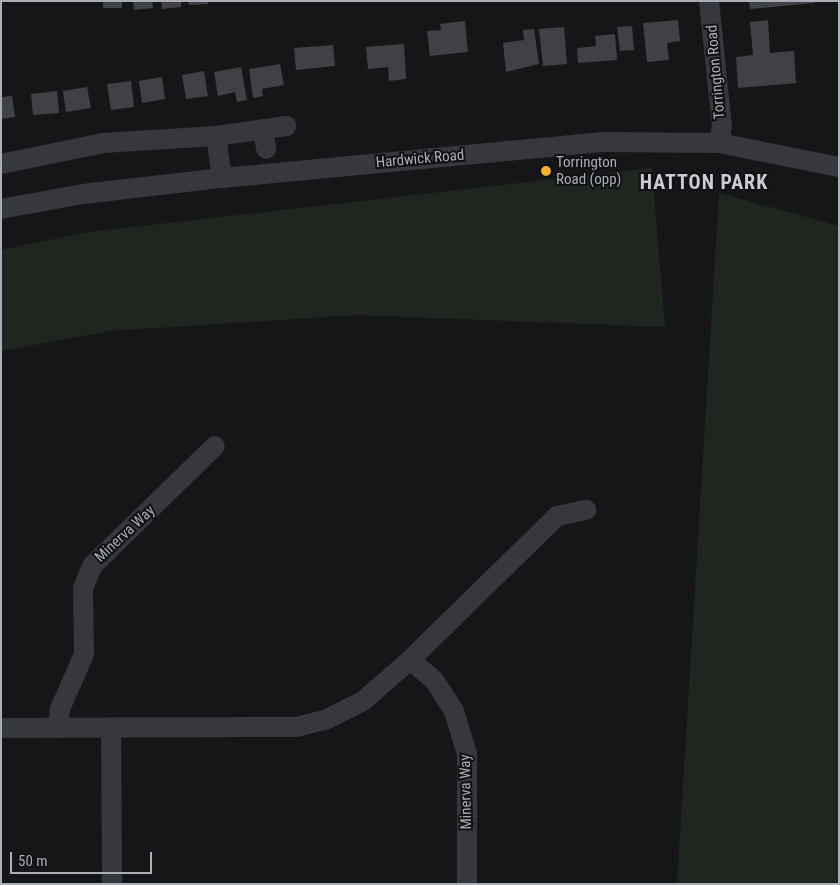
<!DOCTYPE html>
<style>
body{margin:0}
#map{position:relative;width:840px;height:885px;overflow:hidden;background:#161618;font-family:"Roboto Condensed",sans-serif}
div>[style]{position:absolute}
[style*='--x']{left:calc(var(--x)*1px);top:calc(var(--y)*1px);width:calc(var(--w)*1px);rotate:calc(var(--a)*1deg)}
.green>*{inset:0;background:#1e261f}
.building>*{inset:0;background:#404145}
.minor>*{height:20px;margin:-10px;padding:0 10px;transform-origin:10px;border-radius:10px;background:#37383d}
.dots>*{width:14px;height:14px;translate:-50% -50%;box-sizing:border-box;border:2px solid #111113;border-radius:50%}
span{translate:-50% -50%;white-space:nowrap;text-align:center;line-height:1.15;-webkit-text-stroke:4px #111113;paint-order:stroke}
.street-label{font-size:15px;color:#a8adb8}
.poi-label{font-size:15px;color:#a8adb8}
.left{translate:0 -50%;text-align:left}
.district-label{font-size:20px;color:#c9ccd4;font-weight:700;letter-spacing:1px}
.frame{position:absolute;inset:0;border:2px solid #a8adb8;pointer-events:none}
.scale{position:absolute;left:10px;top:852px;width:142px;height:22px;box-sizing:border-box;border:2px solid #a8adb8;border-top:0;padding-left:6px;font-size:15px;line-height:18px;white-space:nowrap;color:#a8adb8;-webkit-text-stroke:4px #111113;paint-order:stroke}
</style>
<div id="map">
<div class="green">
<div style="clip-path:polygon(652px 168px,665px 327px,357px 315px,110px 331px,1px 351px,1px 250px,88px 232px)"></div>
<div style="clip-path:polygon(719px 193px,839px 226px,839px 884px,677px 884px)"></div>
</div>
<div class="building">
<div style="clip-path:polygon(103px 1px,122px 1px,122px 8px,103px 8px)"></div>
<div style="clip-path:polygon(133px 1px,152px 1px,153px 8px,134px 10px)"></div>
<div style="clip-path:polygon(161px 1px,181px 1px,181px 7px,162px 9px)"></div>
<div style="clip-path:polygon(188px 1px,208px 1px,208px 4px,189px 5px)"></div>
<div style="clip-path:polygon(749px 1px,814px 1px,814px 3px,750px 9px)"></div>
<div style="clip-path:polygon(678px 20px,680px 41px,667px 43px,669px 60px,647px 62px,643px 23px)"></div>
<div style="clip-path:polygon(768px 20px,770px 53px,794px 51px,796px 83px,738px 88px,736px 57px,753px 55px,750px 22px)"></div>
<div style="clip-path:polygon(465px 21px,468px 52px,430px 56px,427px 31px,441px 30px,440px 24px)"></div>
<div style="clip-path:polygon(632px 26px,634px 50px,620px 51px,617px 27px)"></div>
<div style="clip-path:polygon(564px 27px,567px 64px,543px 66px,539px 29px)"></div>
<div style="clip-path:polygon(534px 29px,539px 64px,506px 72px,503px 43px,524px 40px,523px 30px)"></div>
<div style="clip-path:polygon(615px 34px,617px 60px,578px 63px,577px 48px,596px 46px,595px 36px)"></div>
<div style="clip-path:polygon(404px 44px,406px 79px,389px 81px,388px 67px,368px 69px,366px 47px)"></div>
<div style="clip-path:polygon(333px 45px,335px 66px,296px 70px,294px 48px)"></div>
<div style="clip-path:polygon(280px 64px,284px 85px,262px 89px,263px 96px,253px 98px,249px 69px)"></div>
<div style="clip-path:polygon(241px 67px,247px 100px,237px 102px,235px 92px,218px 96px,214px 72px)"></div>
<div style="clip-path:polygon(204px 71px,208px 96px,186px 99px,182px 75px)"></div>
<div style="clip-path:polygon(162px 77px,165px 99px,142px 103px,139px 81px)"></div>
<div style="clip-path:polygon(131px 81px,134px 107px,111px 110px,107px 84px)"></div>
<div style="clip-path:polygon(87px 87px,91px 108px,66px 112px,63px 91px)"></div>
<div style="clip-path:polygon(57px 91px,59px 113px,33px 115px,31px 94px)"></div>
<div style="clip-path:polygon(12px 96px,15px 117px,1px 119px,1px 97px)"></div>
</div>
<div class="minor">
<div style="--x:709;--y:1;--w:126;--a:84.1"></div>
<div style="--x:722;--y:126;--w:17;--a:100"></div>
<div style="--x:263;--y:129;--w:20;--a:81"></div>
<div style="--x:216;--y:136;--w:42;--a:81.9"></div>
<div style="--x:1;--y:164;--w:104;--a:-11.6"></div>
<div style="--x:103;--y:143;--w:113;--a:-3.5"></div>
<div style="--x:216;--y:136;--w:71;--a:-8.1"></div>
<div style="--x:1;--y:209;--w:83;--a:-10.4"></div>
<div style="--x:83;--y:194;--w:140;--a:-6.6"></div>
<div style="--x:222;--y:178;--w:381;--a:-5.4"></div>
<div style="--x:601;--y:142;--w:118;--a:0.5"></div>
<div style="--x:719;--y:143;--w:122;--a:11.3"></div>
<div style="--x:410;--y:660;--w:31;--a:40"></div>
<div style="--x:434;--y:680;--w:37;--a:57"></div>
<div style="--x:454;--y:711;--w:45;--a:73.2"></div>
<div style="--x:467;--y:754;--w:130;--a:90"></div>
<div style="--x:1;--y:728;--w:295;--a:-0.2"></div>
<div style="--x:296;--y:727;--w:30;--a:-14"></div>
<div style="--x:325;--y:720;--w:42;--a:-26.6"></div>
<div style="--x:363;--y:701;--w:62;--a:-41.1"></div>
<div style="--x:410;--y:660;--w:206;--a:-44.4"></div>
<div style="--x:557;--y:516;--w:30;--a:-12"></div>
<div style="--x:58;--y:728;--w:19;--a:-84"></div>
<div style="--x:60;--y:709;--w:60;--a:-66.4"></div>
<div style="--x:84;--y:654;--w:66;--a:-90.9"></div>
<div style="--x:83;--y:588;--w:25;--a:-67"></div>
<div style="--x:93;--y:565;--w:170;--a:-44.3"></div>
<div style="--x:111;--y:729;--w:155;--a:89.6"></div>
</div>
<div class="dots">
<div style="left:546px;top:171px;background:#f2b134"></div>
</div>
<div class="street-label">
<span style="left:716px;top:72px;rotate:-95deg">Torrington Road</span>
<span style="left:420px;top:159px;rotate:-5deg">Hardwick Road</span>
<span style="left:125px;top:534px;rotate:-43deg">Minerva Way</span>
<span style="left:466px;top:792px;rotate:-91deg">Minerva Way</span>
</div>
<div class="poi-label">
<span class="left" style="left:556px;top:171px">Torrington<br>Road (opp)</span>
</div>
<div class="district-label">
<span style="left:704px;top:182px">HATTON PARK</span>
</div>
<div class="frame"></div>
<div class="scale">50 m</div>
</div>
